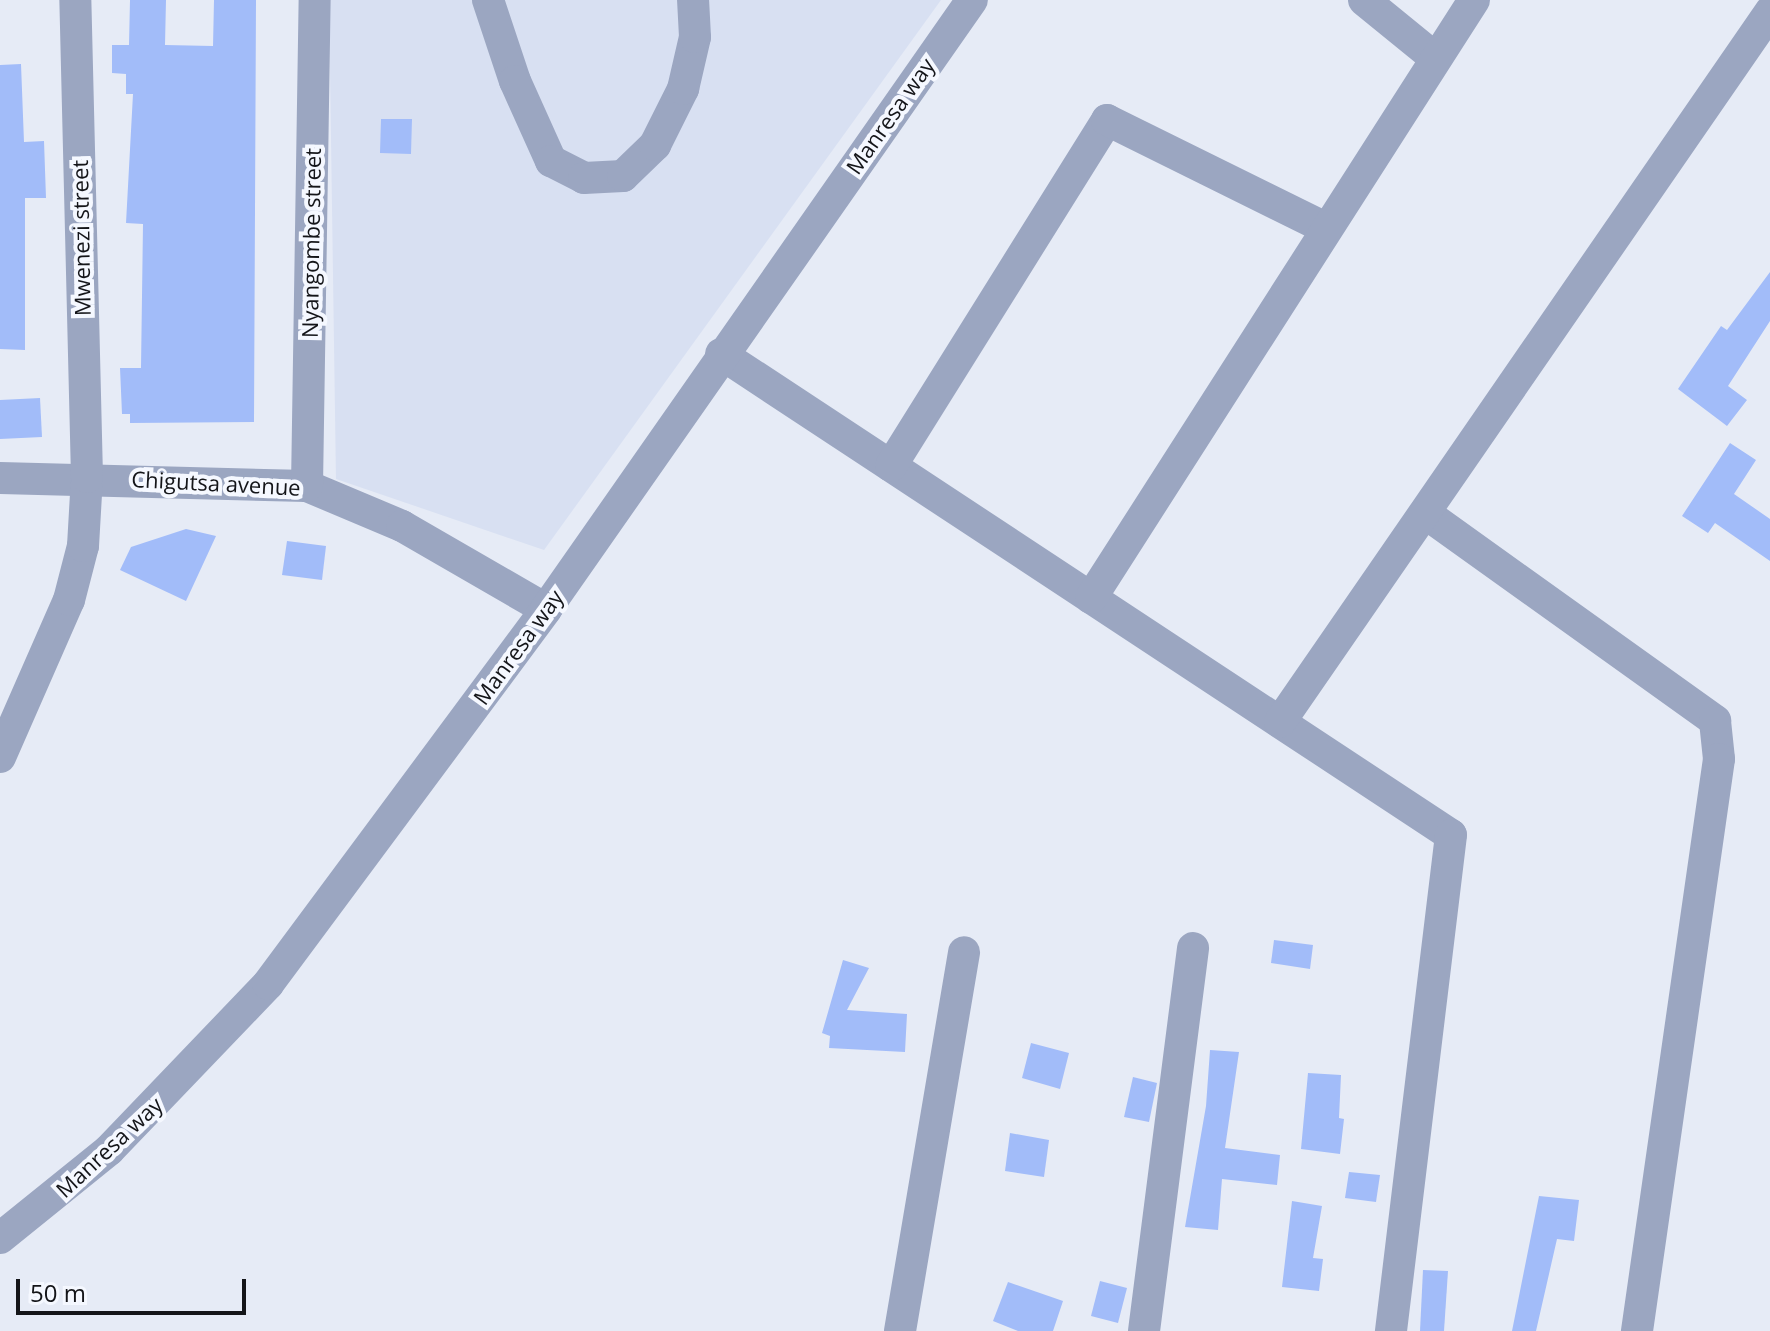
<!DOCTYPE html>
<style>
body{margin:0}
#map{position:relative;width:1770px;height:1331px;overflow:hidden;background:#e6ebf6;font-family:"Open Sans",sans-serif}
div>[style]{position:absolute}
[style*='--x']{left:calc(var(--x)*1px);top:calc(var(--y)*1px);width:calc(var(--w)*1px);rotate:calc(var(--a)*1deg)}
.built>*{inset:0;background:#d8e0f2}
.building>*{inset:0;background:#a2bcf9}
.minor>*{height:32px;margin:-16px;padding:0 16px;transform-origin:16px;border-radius:16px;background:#9ba6c1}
span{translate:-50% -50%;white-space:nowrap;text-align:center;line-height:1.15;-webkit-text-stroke:8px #f5f8ff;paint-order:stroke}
.street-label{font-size:22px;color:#141519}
.scale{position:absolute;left:16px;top:1279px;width:230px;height:36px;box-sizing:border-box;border:4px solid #141519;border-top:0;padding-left:10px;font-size:24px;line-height:28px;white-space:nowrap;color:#141519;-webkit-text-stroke:6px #f5f8ff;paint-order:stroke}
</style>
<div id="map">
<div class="built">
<div style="clip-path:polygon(329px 0,941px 0,544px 550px,336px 479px)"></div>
</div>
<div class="building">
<div style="clip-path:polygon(130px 0,166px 0,165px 45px,213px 46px,214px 0,256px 0,254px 422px,130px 423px,130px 414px,122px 414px,120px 368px,141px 368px,143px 224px,126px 223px,133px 94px,126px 94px,126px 74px,112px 73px,112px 45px,129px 45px)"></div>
<div style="clip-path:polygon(21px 64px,24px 142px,44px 141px,46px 198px,25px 198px,25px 350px,0 349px,0 65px)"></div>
<div style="clip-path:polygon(381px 119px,412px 119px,411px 154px,380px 153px)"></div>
<div style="clip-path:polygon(1770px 272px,1770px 321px,1728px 386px,1747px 400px,1727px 426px,1678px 389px,1721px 326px,1727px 330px)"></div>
<div style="clip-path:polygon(40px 398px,42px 437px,0 439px,0 400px)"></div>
<div style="clip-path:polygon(1730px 443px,1756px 460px,1734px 494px,1770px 519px,1770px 561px,1715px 523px,1708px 533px,1682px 516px)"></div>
<div style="clip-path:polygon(186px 529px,216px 536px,186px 601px,120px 570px,131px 547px)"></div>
<div style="clip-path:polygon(287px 541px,326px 546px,322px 580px,282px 575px)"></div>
<div style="clip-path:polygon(1274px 940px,1313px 945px,1310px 969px,1271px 963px)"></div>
<div style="clip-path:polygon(843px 960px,869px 968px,847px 1010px,907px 1014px,905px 1052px,829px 1048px,830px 1036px,822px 1033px)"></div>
<div style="clip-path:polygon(1031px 1043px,1069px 1053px,1060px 1089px,1022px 1078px)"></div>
<div style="clip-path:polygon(1210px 1050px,1239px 1052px,1225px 1148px,1280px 1155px,1277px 1185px,1222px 1179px,1218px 1230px,1185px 1227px,1206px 1106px)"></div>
<div style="clip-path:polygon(1308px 1073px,1341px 1075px,1339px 1118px,1344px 1119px,1340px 1154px,1301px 1149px)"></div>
<div style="clip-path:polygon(1133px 1077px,1157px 1083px,1149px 1122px,1124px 1117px)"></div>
<div style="clip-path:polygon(1010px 1133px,1049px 1140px,1044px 1177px,1005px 1171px)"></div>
<div style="clip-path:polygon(1349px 1172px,1380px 1175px,1376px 1202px,1345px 1198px)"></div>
<div style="clip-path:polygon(1539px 1196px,1579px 1200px,1574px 1241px,1557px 1239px,1536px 1331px,1512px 1331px)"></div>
<div style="clip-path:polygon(1292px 1201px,1322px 1206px,1313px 1258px,1323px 1259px,1319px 1291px,1282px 1287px)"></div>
<div style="clip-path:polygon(1423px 1270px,1448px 1271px,1444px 1331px,1420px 1331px)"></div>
<div style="clip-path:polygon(1100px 1281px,1127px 1288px,1118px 1323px,1091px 1316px)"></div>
<div style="clip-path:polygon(1008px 1282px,1063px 1301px,1053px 1331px,1018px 1331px,993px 1321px)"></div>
</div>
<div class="minor">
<div style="--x:488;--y:0;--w:85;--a:71.6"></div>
<div style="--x:515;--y:81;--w:88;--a:65.8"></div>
<div style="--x:551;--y:161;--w:37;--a:27"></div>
<div style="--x:584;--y:178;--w:39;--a:-3"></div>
<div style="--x:623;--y:176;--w:45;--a:-44.1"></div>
<div style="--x:655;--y:145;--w:63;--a:-63.4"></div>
<div style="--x:683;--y:89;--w:53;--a:-77"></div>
<div style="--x:695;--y:37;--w:37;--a:-93"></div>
<div style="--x:1364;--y:0;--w:92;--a:39.2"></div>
<div style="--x:721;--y:354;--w:874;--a:33.38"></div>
<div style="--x:1451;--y:835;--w:500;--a:96.9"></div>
<div style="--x:891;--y:466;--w:408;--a:-58"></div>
<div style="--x:1107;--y:120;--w:244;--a:26.3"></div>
<div style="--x:0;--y:478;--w:307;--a:1.5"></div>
<div style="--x:307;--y:486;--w:103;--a:22.8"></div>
<div style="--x:402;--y:526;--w:166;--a:30"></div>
<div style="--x:307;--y:486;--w:486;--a:-89.1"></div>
<div style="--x:1425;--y:513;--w:357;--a:35.6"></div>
<div style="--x:1715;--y:721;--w:38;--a:84"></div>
<div style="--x:1719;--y:759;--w:578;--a:98.16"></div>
<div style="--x:1091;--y:598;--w:710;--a:-57.36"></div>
<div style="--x:1280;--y:722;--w:863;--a:-55.39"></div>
<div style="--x:0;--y:757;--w:171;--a:-66.3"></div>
<div style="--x:69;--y:600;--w:56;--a:-75.5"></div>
<div style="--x:83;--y:546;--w:69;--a:-86.7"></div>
<div style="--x:87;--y:477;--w:477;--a:-91.4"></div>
<div style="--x:0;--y:1238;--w:140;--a:-38.9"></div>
<div style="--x:109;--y:1150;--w:230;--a:-46.2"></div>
<div style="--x:268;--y:984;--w:467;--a:-53.4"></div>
<div style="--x:546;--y:609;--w:743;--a:-55.03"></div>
<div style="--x:900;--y:1331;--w:384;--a:-80.4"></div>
<div style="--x:1144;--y:1331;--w:386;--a:-82.7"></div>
</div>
<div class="street-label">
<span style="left:890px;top:116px;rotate:-55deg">Manresa way</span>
<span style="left:81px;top:238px;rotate:-91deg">Mwenezi street</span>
<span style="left:311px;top:243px;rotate:-89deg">Nyangombe street</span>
<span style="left:216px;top:483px;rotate:3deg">Chigutsa avenue</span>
<span style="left:518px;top:647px;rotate:-54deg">Manresa way</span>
<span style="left:109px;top:1147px;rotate:-43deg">Manresa way</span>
</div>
<div class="scale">50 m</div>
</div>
